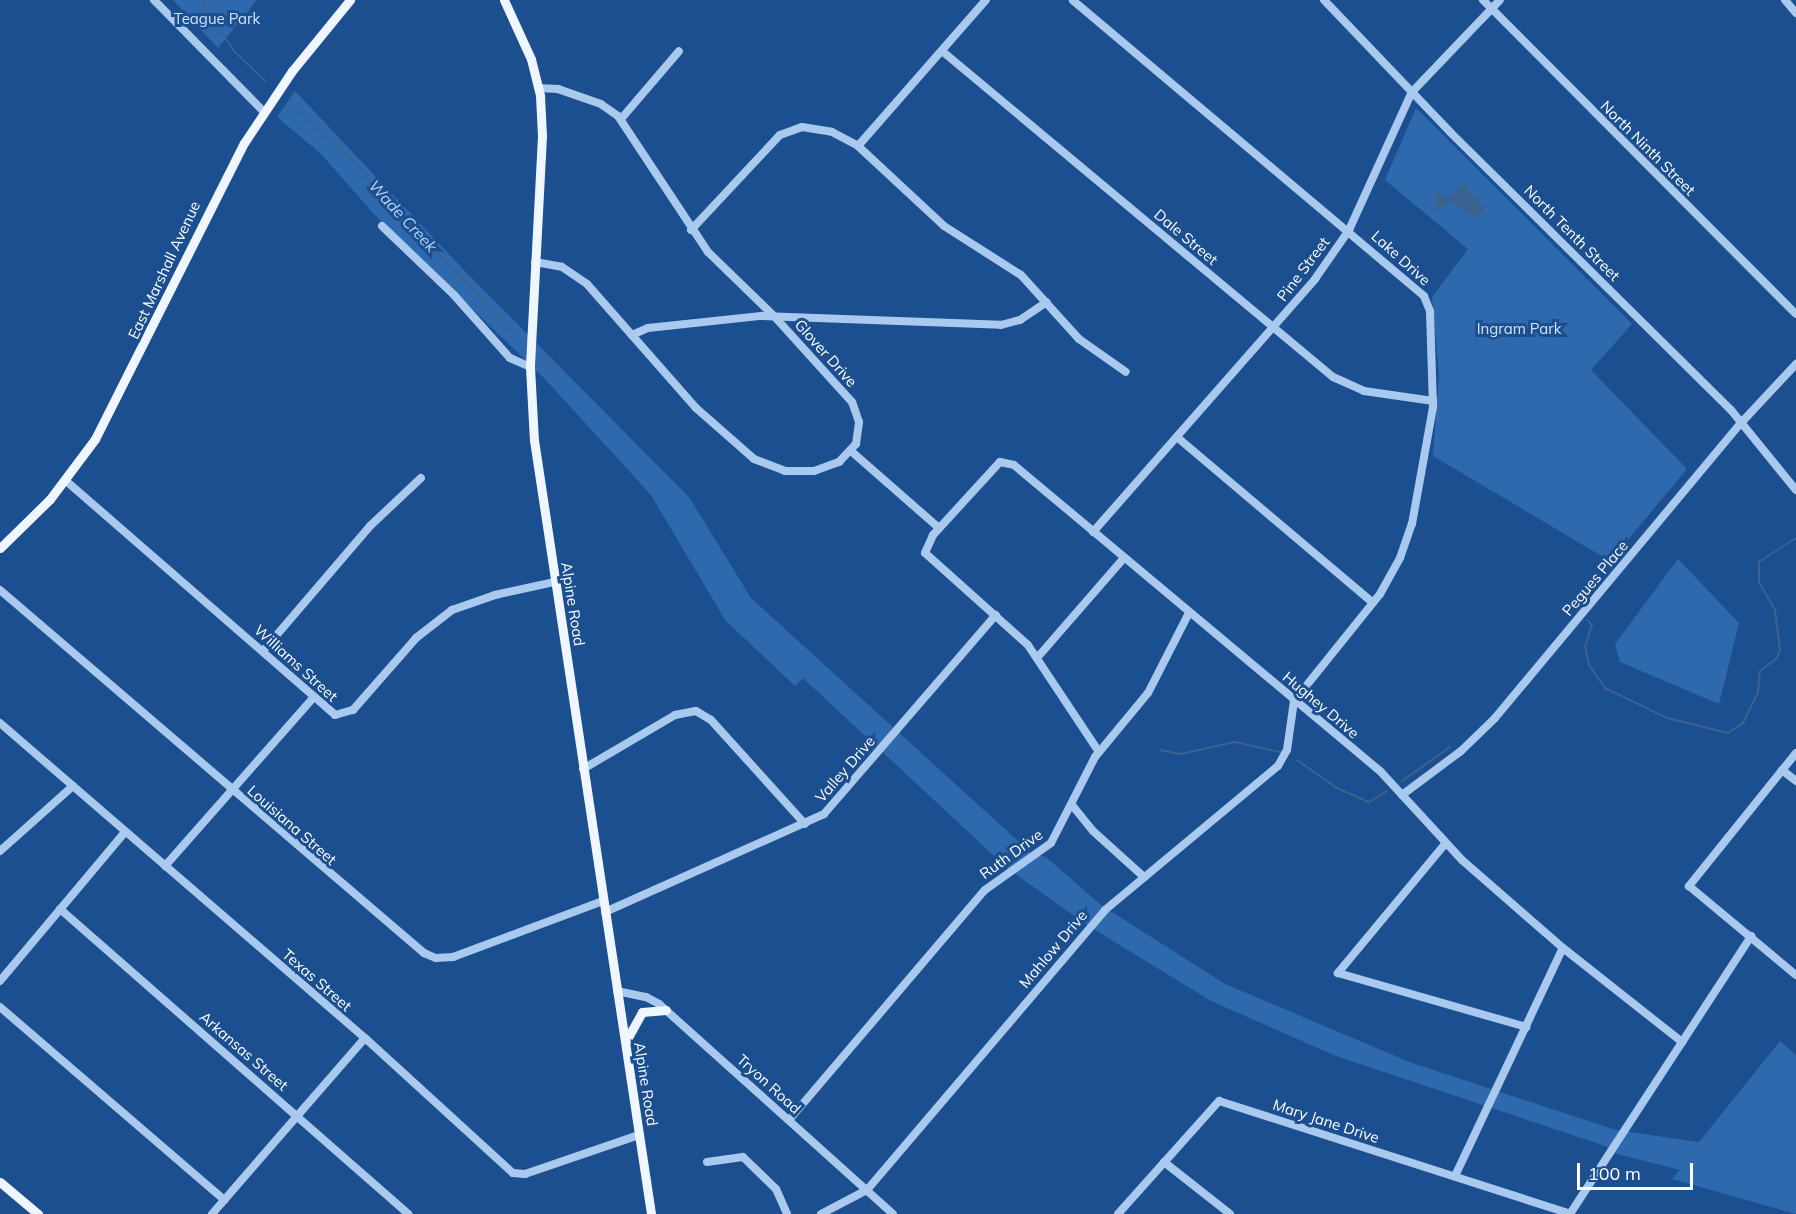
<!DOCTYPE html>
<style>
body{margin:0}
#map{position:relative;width:1796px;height:1214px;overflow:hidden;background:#1b4f8f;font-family:Mulish,sans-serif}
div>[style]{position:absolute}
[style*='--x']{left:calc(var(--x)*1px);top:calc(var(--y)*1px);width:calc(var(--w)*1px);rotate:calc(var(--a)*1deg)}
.green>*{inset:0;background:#2e69ad}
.water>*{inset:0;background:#3c6290}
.stream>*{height:2px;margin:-1px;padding:0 1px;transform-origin:1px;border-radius:1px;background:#3c6290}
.minor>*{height:8px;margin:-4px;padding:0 4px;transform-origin:4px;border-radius:4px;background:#a9c9ee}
.major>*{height:9px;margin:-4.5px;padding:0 4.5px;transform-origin:4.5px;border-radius:4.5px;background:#f0f6ff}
span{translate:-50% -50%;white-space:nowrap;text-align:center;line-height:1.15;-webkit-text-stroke:6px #1b4f8f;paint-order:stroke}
.park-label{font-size:15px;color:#cfe3fa}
.street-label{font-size:15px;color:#fff}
.water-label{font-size:16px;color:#b5d3f5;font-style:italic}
.scale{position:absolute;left:1577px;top:1163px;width:116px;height:27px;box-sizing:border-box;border:3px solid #fff;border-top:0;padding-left:8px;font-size:18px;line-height:21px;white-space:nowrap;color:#fff;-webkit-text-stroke:4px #1b4f8f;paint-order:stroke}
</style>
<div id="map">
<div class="green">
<div style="clip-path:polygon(173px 0,257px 0,218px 48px)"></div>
<div style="clip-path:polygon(295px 91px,462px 268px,689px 497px,751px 598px,1030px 852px,1046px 857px,1101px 905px,1225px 984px,1412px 1063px,1616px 1130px,1699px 1142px,1780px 1041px,1796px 1055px,1796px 1214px,1672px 1179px,1680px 1170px,1617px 1154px,1605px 1146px,1336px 1056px,1211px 1001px,1084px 923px,1007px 868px,803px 678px,795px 686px,725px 620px,651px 495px,544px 378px,374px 214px,321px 154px,277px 117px)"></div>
<div style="clip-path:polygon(1416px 108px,1632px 324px,1591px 370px,1687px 469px,1610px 561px,1433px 456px,1439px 374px,1432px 297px,1468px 249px,1385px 180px)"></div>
<div style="clip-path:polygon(1678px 559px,1739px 623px,1719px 704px,1620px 662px,1615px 644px)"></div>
</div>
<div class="water">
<div style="clip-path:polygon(1463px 183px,1485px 210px,1476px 219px,1452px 202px,1437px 210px,1434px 206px,1436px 192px,1449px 198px)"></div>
</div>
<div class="stream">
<div style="--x:200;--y:0;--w:61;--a:56.3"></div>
<div style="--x:234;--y:51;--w:43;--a:44.1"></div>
<div style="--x:291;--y:103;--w:95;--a:43.3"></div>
<div style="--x:360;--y:168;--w:27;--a:54"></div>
<div style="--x:376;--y:190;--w:197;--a:45.8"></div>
<div style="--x:541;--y:355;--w:24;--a:42"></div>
<div style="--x:1587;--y:620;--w:7;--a:45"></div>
<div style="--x:1592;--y:625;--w:22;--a:108"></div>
<div style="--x:1585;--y:646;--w:19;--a:78"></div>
<div style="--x:1589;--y:665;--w:28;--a:55"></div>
<div style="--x:1605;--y:688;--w:69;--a:25.8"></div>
<div style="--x:1667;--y:718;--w:63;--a:13.8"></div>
<div style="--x:1728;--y:733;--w:18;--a:-34"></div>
<div style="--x:1743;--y:723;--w:34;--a:-64"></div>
<div style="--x:1758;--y:692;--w:21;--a:-85"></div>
<div style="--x:1760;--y:671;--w:21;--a:-37"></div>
<div style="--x:1777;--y:658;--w:9;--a:-69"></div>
<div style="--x:1780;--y:650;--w:40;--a:-97.1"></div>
<div style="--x:1775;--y:610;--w:32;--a:-120"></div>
<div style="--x:1759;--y:582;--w:20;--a:-90"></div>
<div style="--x:1759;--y:562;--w:44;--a:-33"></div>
<div style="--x:1160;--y:750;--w:21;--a:11"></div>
<div style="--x:1181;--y:754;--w:55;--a:-12.5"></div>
<div style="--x:1235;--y:742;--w:46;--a:12.5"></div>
<div style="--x:1297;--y:760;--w:49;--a:35"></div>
<div style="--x:1337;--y:788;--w:35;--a:24"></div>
<div style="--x:1369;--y:802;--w:21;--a:-31"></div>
<div style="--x:1402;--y:781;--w:59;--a:-35.3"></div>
</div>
<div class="minor">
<div style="--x:154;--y:0;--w:156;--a:45.5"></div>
<div style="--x:1324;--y:0;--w:184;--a:46.3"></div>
<div style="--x:1451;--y:133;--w:394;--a:44.7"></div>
<div style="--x:1731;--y:410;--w:103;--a:50.9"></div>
<div style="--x:1483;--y:0;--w:443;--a:45.1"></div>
<div style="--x:1785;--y:0;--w:17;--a:50"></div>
<div style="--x:942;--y:51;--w:509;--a:39.82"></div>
<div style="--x:1333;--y:377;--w:34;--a:24"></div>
<div style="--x:1364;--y:391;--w:70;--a:8.2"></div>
<div style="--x:621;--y:119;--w:89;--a:-49.5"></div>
<div style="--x:858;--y:146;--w:194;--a:-48.8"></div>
<div style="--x:382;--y:226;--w:100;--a:43.8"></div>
<div style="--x:454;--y:295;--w:84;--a:48.4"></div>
<div style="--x:510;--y:358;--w:22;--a:24"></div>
<div style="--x:691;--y:230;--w:130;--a:-46.9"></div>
<div style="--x:780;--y:135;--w:23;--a:-20"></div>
<div style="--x:802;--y:127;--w:30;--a:9"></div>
<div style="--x:832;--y:132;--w:30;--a:28"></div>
<div style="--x:858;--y:146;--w:117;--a:42.9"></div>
<div style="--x:944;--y:226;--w:91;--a:32.5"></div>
<div style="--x:1021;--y:275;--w:86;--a:47.8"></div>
<div style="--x:1079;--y:339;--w:57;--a:35.1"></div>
<div style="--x:535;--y:262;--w:27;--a:10"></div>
<div style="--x:562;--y:267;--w:30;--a:34"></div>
<div style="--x:587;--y:284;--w:165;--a:48.7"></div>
<div style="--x:696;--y:408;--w:77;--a:41.3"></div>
<div style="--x:754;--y:459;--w:33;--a:21"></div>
<div style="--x:785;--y:471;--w:29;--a:0"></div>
<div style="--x:814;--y:471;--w:27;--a:-20"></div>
<div style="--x:839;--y:462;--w:25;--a:-47"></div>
<div style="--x:856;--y:444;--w:22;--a:-82"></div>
<div style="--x:859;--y:422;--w:21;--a:-109"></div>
<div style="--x:852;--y:402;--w:116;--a:-132.2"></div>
<div style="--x:774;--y:316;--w:92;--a:-135.9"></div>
<div style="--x:708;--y:252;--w:163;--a:-123.5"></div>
<div style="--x:618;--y:116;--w:21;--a:-145"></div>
<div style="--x:601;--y:104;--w:46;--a:-160.8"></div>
<div style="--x:558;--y:89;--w:19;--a:-177"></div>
<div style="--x:632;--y:335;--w:17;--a:-24"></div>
<div style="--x:648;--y:328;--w:114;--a:-6.1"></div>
<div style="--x:761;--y:316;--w:240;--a:2.1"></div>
<div style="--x:1001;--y:325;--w:20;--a:-15"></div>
<div style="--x:1020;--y:320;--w:32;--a:-34"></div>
<div style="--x:1178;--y:438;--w:255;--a:40.2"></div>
<div style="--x:851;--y:451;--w:117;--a:41.2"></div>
<div style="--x:65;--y:480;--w:358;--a:41"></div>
<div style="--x:335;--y:715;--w:19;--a:-16"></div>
<div style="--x:353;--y:710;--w:96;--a:-48.8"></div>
<div style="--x:416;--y:638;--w:46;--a:-37.9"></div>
<div style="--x:452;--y:610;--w:46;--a:-19.2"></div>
<div style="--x:495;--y:595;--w:60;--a:-12.4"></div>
<div style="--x:1093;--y:532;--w:337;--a:-48.7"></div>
<div style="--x:1315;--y:279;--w:60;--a:-55.2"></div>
<div style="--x:1349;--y:230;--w:152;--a:-65.5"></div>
<div style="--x:1412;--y:92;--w:127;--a:-46.3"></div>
<div style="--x:0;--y:590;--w:558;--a:40.57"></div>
<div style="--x:424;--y:953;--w:13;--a:23"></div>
<div style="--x:436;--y:958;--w:17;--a:-3"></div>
<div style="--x:453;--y:957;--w:160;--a:-20.5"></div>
<div style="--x:263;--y:651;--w:165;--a:-49.4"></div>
<div style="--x:370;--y:526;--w:70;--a:-43.3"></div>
<div style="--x:1037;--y:658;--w:133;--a:-49"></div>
<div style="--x:0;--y:723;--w:482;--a:40.8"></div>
<div style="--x:365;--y:1038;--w:200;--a:42.4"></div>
<div style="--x:513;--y:1173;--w:12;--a:5"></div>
<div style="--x:525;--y:1174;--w:120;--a:-18.9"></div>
<div style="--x:1099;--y:752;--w:128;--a:-123.6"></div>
<div style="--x:1028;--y:645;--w:138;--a:-138.2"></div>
<div style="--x:925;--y:553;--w:20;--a:-66"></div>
<div style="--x:933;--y:535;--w:99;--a:-47.5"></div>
<div style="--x:1000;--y:462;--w:14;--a:12"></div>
<div style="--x:1014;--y:465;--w:478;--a:39.9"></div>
<div style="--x:1381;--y:772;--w:120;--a:47.4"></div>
<div style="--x:1462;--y:860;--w:134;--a:41.1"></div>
<div style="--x:1563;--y:948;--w:152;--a:38.3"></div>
<div style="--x:1796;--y:753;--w:171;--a:128.8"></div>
<div style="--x:1689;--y:886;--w:139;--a:39.8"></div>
<div style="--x:583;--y:769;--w:107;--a:-30.4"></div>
<div style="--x:675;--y:715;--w:21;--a:-11"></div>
<div style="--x:696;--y:711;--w:17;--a:31"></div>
<div style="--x:711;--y:720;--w:140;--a:47.9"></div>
<div style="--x:1782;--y:770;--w:18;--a:38"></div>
<div style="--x:1402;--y:795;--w:74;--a:-36.7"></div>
<div style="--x:1461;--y:751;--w:47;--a:-44.1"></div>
<div style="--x:1495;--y:718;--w:384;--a:-50.2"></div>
<div style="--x:1741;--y:423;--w:81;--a:-47"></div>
<div style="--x:1072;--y:805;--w:33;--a:51"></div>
<div style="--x:1093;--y:831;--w:69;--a:42"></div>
<div style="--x:1445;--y:844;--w:168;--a:129.7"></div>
<div style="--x:1338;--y:973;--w:196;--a:16"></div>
<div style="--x:0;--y:851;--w:98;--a:-41.7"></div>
<div style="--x:165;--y:866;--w:225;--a:-48.6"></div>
<div style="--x:60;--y:909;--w:463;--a:41.2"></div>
<div style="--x:605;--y:912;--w:240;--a:-24.1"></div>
<div style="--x:824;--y:814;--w:263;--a:-49.2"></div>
<div style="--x:0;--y:981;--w:194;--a:-50"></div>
<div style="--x:617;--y:991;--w:30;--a:12"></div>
<div style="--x:646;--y:997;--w:15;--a:28"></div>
<div style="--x:659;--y:1004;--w:314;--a:41.9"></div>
<div style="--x:0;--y:1007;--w:296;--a:40.7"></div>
<div style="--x:789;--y:1120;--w:302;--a:-49.6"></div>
<div style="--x:985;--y:890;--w:81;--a:-35.5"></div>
<div style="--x:1051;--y:843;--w:97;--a:-62.9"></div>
<div style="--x:1095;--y:757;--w:83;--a:-50.4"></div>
<div style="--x:1148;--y:693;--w:90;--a:-62.9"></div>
<div style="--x:707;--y:1162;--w:36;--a:-8"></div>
<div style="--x:743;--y:1157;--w:46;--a:44.1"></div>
<div style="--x:776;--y:1189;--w:27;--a:66"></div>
<div style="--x:1164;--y:1162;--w:84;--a:38.2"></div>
<div style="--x:1455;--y:1176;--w:252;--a:-64.7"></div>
<div style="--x:212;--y:1214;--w:233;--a:-49"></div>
<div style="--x:821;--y:1214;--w:52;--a:-27.6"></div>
<div style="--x:867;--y:1190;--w:367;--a:-49.6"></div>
<div style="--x:1105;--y:910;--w:225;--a:-39.8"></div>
<div style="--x:1278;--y:766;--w:18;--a:-61"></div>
<div style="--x:1287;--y:750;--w:49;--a:-81.9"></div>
<div style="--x:1294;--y:701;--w:137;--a:-51.2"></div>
<div style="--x:1380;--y:594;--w:41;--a:-60.9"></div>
<div style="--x:1400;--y:558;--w:36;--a:-71"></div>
<div style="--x:1412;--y:524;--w:119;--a:-79.8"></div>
<div style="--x:1433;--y:407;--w:96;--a:-91.8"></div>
<div style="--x:1430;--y:311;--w:16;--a:-112"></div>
<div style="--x:1424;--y:296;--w:459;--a:-139.9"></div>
<div style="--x:1118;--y:1214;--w:152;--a:-48.2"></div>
<div style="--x:1219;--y:1101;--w:369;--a:17.8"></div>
<div style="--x:1570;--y:1214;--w:332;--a:-56.9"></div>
</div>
<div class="major">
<div style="--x:504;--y:0;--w:65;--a:65.4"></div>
<div style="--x:531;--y:59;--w:38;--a:76"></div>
<div style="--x:540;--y:96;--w:40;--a:87.1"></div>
<div style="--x:542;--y:136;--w:231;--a:93"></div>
<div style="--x:530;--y:367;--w:73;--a:86.9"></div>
<div style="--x:534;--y:440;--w:783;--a:81.4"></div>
<div style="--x:0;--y:548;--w:70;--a:-44.4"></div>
<div style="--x:50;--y:499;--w:75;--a:-53.1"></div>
<div style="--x:95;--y:439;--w:331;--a:-63.3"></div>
<div style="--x:244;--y:143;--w:87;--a:-56.3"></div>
<div style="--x:292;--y:71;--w:92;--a:-50.8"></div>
<div style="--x:626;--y:1041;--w:33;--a:-61"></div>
<div style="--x:642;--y:1012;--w:24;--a:-5"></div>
<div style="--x:0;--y:1182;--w:50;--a:40.1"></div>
</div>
<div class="park-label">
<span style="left:217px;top:19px">Teague Park</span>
<span style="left:1519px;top:329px">Ingram Park</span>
</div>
<div class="street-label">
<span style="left:1648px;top:148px;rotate:45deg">North Ninth Street</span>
<span style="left:1572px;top:233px;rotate:45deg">North Tenth Street</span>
<span style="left:1186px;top:237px;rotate:40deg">Dale Street</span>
<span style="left:1401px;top:258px;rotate:42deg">Lake Drive</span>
<span style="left:1303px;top:269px;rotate:-53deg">Pine Street</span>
<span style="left:164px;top:270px;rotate:-65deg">East Marshall Avenue</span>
<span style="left:826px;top:353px;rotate:48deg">Glover Drive</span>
<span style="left:1595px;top:578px;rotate:-50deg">Pegues Place</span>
<span style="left:573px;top:604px;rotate:81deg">Alpine Road</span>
<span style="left:296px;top:663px;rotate:42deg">Williams Street</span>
<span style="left:1321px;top:705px;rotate:40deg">Hughey Drive</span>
<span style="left:845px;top:769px;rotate:-49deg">Valley Drive</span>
<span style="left:292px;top:825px;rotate:41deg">Louisiana Street</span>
<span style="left:1011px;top:854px;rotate:-36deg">Ruth Drive</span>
<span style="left:1053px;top:949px;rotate:-50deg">Mahlow Drive</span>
<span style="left:317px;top:980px;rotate:41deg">Texas Street</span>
<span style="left:244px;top:1051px;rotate:41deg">Arkansas Street</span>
<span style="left:646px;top:1084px;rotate:81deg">Alpine Road</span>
<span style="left:769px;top:1084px;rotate:42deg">Tryon Road</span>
<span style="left:1326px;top:1121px;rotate:18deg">Mary Jane Drive</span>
</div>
<div class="water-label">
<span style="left:403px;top:216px;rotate:47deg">Wade Creek</span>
</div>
<div class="scale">100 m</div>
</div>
